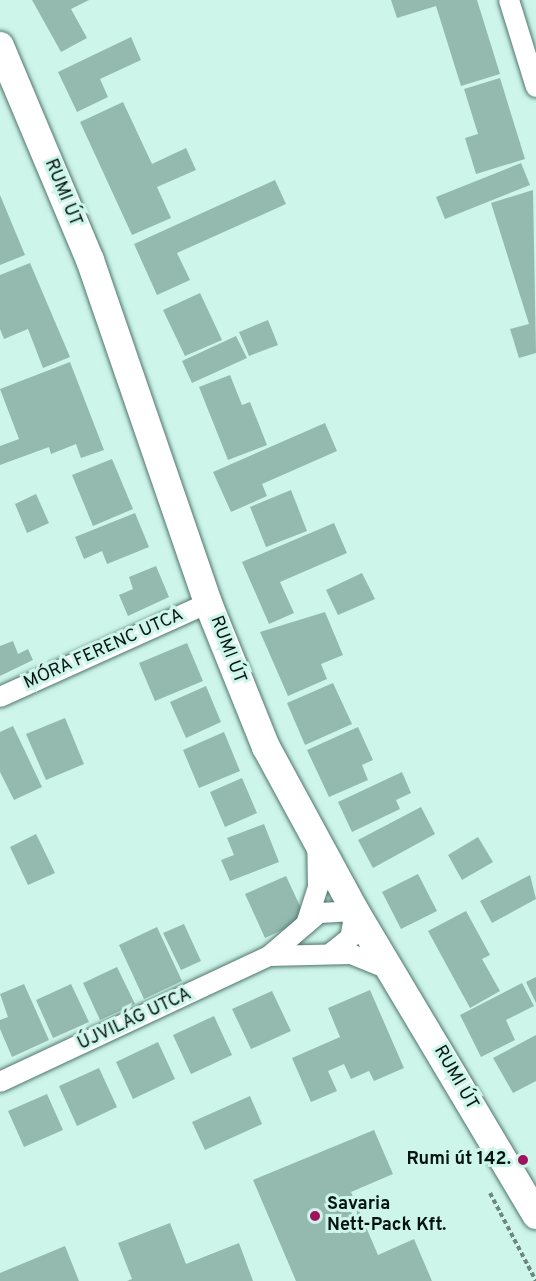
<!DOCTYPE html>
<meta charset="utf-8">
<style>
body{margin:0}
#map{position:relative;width:536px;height:1281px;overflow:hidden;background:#cdf5ea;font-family:Overpass,sans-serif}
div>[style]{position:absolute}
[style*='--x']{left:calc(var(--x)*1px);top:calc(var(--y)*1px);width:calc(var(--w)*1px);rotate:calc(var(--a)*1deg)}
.building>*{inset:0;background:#94bab0}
.path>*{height:4px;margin-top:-2px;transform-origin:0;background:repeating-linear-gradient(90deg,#6c877f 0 4.5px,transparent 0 7.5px)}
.roads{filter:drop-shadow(0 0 2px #50756c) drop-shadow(0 0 2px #50756c)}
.street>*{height:20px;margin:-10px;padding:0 10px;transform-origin:10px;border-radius:10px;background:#fff}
.secondary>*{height:28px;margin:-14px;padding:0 14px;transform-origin:14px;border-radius:14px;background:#fff}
.dots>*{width:16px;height:16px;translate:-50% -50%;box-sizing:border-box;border:3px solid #cdf5ea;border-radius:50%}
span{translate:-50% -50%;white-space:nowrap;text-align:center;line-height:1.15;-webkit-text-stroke:6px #cdf5ea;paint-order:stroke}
.street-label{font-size:18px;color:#061410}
.poi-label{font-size:18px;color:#061410;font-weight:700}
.right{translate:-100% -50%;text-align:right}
.left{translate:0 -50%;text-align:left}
</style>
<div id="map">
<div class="building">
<div style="clip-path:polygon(32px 0,89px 0,71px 9px,87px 38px,61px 52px)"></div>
<div style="clip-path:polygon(391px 0,477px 0,500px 74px,461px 86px,436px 6px,397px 18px)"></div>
<div style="clip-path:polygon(131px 37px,141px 60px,100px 79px,108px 97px,77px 112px,58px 72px)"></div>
<div style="clip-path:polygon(500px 78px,525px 159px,476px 174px,465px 138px,478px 134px,464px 89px)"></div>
<div style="clip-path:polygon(123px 102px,152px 164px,186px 148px,196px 170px,157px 187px,171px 218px,132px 235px,80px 122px)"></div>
<div style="clip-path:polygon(521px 163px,530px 185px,445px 219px,436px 197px)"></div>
<div style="clip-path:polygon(275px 180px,286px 204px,177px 253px,190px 280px,157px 295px,134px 244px)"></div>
<div style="clip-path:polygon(533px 190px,536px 353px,519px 358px,510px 329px,529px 324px,491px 203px)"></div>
<div style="clip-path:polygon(0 195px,25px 255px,0 265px)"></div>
<div style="clip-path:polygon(30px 263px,70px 357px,43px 368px,28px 329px,4px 339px,0 329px,0 275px)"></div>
<div style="clip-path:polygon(200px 293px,222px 340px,185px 356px,163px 310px)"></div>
<div style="clip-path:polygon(268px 320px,278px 345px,249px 356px,239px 332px)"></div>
<div style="clip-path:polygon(236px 336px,247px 358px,192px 383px,182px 361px)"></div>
<div style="clip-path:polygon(70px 362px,104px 450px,81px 458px,76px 444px,51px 454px,49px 447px,0 465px,0 446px,19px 439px,0 389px)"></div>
<div style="clip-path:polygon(230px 375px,242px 405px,250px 402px,267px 445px,228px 460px,199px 387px)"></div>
<div style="clip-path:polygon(325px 423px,337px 451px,262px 484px,267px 496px,231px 512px,213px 472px)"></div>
<div style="clip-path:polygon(112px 459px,133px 509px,93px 526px,72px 475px)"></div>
<div style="clip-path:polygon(291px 490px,307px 531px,266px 547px,250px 507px)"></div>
<div style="clip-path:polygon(36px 494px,49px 523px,27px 533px,15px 504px)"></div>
<div style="clip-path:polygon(135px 513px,149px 547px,107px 564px,102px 551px,84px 559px,75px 537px)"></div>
<div style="clip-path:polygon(334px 523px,347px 553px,280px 582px,294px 613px,269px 624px,242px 562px)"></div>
<div style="clip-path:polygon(156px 566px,169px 597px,128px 616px,119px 595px,133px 589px,129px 577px)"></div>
<div style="clip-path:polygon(362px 573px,375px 599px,338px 615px,326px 590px)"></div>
<div style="clip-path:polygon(325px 612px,343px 655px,321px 664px,327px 679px,288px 696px,260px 632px)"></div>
<div style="clip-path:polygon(13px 641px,18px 654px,28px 649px,33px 660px,0 676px,0 646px)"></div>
<div style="clip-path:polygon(187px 643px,203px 681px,155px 701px,139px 663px)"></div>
<div style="clip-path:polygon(333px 683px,352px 724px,305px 745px,287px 703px)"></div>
<div style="clip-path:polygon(206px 686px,221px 722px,186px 738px,170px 702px)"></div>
<div style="clip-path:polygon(65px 718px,84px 764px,46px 780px,26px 734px)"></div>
<div style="clip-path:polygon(13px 726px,42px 787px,14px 800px,0 772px,0 732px)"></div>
<div style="clip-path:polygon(358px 727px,373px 760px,362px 765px,368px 780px,329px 797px,307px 750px)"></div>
<div style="clip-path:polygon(224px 732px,240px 771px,199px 788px,183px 750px)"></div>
<div style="clip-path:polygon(402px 772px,411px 793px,396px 800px,400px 809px,352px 832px,338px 802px)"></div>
<div style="clip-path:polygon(242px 778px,257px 813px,225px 827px,210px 792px)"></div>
<div style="clip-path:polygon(421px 807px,435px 834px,373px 868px,358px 840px)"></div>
<div style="clip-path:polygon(264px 824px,279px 862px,230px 881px,221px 860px,234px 855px,227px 838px)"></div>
<div style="clip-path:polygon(36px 834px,55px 873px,28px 885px,10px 847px)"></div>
<div style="clip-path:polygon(478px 837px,493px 862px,462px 880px,448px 855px)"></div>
<div style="clip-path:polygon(418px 874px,437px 911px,401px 929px,382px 892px)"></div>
<div style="clip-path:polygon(530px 875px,536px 899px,492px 923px,480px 901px)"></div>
<div style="clip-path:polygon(286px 876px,306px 919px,265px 938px,245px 894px)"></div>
<div style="clip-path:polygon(466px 911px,490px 955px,482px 959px,500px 991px,470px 1008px,428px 931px)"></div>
<div style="clip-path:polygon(184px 924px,201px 961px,181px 970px,163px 933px)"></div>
<div style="clip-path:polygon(157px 927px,182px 981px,144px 999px,119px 945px)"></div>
<div style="clip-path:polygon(117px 967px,135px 1004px,100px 1020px,83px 983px)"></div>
<div style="clip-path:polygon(536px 977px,536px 1003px,526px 982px)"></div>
<div style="clip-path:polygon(522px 983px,534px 1006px,506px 1020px,515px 1040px,481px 1057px,460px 1015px)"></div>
<div style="clip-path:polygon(24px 984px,49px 1040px,12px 1057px,0 1029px,0 1020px,8px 1017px,0 994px)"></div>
<div style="clip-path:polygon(71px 984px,89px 1022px,53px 1038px,36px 1000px)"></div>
<div style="clip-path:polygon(370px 990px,404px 1068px,374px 1081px,369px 1071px,351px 1079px,344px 1064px,328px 1071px,337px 1091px,311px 1102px,292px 1058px,340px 1037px,328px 1008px)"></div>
<div style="clip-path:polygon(272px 991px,291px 1031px,251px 1049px,232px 1009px)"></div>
<div style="clip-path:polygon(214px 1016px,232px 1055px,191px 1074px,173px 1035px)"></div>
<div style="clip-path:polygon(536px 1035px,536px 1081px,513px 1093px,493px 1058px)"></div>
<div style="clip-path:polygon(158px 1042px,175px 1079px,133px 1099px,116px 1062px)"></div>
<div style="clip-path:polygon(99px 1068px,117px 1107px,77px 1126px,59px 1086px)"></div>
<div style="clip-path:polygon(47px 1094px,63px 1130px,24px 1147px,8px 1111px)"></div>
<div style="clip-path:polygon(250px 1096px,262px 1124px,205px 1150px,192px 1122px)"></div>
<div style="clip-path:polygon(374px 1130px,393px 1174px,351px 1192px,378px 1255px,414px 1239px,432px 1281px,296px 1281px,253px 1180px)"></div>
<div style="clip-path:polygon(170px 1223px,186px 1264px,239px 1243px,253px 1281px,127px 1281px,132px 1279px,118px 1243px)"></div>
<div style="clip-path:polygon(65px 1246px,79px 1281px,0 1281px,0 1273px)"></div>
</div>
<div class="path">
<div style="--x:490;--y:1193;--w:99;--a:62.4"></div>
</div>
<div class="roads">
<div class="street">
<div style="--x:509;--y:0;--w:91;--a:72.8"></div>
<div style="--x:0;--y:697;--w:228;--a:-24.3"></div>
<div style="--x:307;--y:921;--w:36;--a:-72"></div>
<div style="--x:318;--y:887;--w:39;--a:-91"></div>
<div style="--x:269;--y:956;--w:82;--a:-1.4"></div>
<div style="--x:351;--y:954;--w:40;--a:22"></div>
<div style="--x:0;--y:1082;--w:297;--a:-25.1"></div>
<div style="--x:269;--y:956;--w:66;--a:-40.7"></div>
<div style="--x:319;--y:913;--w:36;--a:-3"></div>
<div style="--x:355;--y:911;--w:27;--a:100"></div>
<div style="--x:350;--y:938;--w:24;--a:142"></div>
</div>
<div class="secondary">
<div style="--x:0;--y:46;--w:232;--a:67.2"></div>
<div style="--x:90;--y:260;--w:363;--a:71"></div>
<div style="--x:208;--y:603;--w:155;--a:68.1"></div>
<div style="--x:266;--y:747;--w:187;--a:61.5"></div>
<div style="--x:355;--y:911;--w:354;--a:59.2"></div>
</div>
</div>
<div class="dots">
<div style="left:523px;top:1160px;background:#a0125c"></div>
<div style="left:315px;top:1216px;background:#a0125c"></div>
</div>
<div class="street-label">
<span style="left:62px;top:193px;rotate:68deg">RUMI ÚT</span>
<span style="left:104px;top:650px;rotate:-24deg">MÓRA FERENC UTCA</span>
<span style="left:227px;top:650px;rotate:69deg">RUMI ÚT</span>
<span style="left:135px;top:1020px;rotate:-25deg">ÚJVILÁG UTCA</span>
<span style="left:455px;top:1078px;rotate:60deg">RUMI ÚT</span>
</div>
<div class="poi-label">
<span class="right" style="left:511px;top:1160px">Rumi út 142.</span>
<span class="left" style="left:327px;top:1216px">Savaria<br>Nett-Pack Kft.</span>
</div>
</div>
